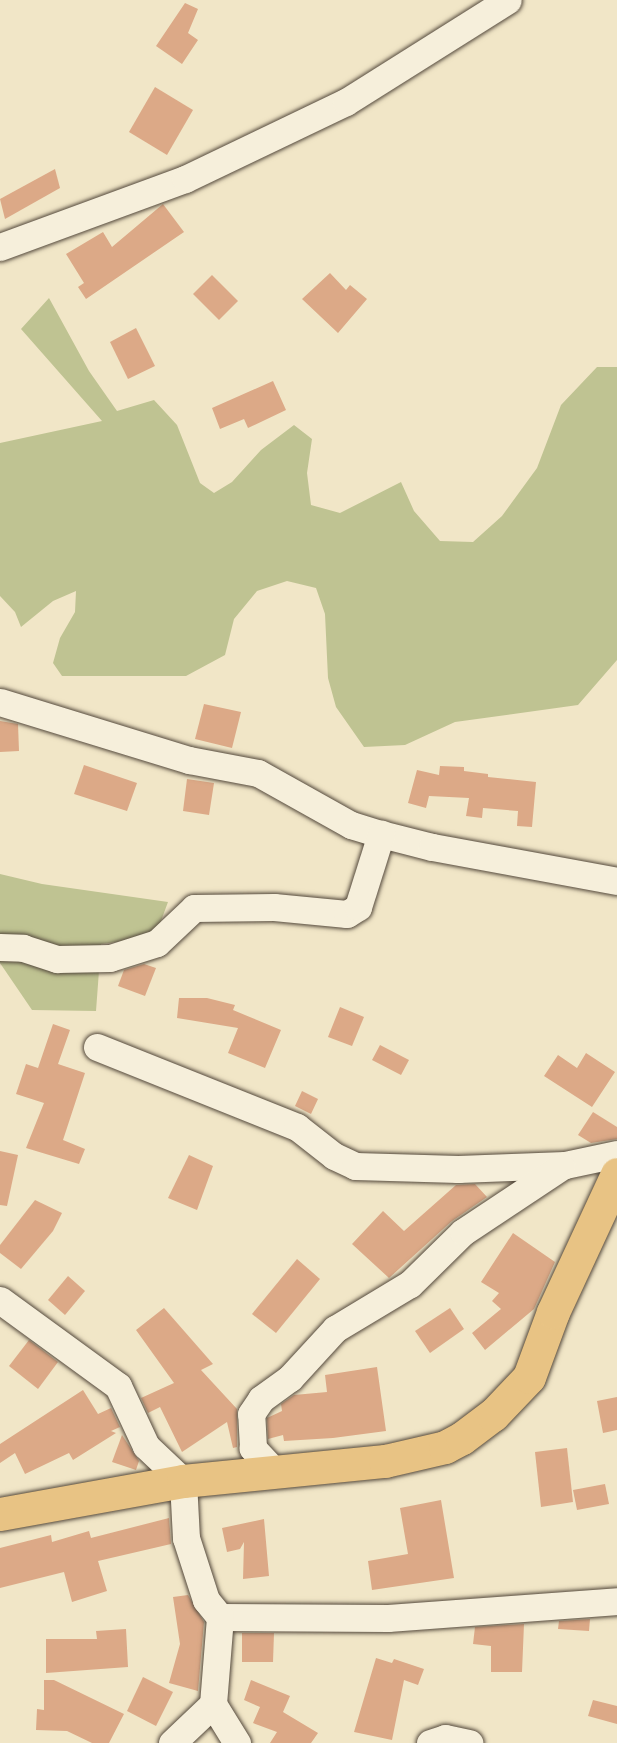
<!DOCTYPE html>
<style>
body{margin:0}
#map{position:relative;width:617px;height:1743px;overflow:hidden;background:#f1e6c7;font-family:Cardo,serif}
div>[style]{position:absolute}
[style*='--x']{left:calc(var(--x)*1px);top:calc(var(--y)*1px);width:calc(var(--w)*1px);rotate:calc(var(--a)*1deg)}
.green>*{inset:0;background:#bfc392}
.building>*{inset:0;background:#dca987}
.roads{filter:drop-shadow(0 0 2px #54493c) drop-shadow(0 0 2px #54493c)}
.minor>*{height:27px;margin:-13.5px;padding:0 13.5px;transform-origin:13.5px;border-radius:13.5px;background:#f6efdb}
.major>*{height:33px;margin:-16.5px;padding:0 16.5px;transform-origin:16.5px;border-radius:16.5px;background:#e8c384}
span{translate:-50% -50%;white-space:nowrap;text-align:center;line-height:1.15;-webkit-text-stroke:4.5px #f6efdb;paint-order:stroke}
</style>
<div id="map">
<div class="green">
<div style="clip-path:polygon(49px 298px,89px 371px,117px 411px,154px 400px,177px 425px,200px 483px,214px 493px,232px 482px,261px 450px,294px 425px,312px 439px,307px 473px,311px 505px,340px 513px,401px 482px,414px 511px,440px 541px,473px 542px,502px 516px,537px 468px,561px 405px,597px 367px,617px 367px,617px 660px,578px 705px,455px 722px,405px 745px,364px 747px,336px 707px,328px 678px,325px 614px,316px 588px,287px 581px,257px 591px,234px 619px,225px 655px,186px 676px,62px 676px,53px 663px,60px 638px,75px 612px,76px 591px,53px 601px,21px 627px,15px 612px,0 596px,0 443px,102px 421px,21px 329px)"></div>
<div style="clip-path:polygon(0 874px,42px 884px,168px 902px,155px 937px,101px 944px,96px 1011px,32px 1010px,0 963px)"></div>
</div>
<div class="building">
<div style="clip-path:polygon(185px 3px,198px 9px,188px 33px,198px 40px,182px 64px,156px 46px)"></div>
<div style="clip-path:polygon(155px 87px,193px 110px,167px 155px,129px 132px)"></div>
<div style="clip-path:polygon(55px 169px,60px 188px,5px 219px,0 199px)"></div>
<div style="clip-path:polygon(163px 204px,184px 232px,86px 299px,78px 287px,84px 283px,66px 254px,103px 232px,112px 247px)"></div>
<div style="clip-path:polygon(330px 273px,346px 290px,350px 285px,367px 299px,338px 333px,302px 299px)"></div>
<div style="clip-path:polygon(212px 275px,238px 301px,219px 320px,193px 294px)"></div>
<div style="clip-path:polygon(136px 328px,155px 366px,128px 379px,110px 342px)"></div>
<div style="clip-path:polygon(273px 381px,286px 410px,248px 428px,244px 419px,220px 429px,212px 408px)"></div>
<div style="clip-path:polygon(204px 704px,241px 712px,232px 748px,195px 739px)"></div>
<div style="clip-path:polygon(0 721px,18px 724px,19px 751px,0 752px)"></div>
<div style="clip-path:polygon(84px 765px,137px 783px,127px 811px,74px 794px)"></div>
<div style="clip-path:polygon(440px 766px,464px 767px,464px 771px,488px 774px,488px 777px,536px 782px,532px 827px,517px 826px,518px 811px,483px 808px,482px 818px,466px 816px,469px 798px,429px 796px,426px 808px,408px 803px,417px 770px,439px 775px)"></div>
<div style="clip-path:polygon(187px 779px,214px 783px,209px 815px,183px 811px)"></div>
<div style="clip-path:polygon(144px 964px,156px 968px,145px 996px,118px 986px,124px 970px)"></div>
<div style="clip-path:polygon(179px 998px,207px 998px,235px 1005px,233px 1010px,281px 1030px,265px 1068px,228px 1053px,238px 1028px,177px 1018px)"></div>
<div style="clip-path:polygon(340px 1007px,364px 1017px,352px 1046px,328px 1037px)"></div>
<div style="clip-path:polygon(53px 1024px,70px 1030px,58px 1064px,85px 1073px,63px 1140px,85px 1149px,79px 1164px,26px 1148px,44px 1103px,16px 1094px,26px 1064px,38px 1068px)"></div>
<div style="clip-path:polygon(380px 1045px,409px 1060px,401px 1075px,372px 1060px)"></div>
<div style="clip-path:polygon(586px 1053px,615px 1072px,592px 1107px,544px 1076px,558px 1055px,577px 1068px)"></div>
<div style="clip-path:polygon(302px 1091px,318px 1099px,311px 1114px,295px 1106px)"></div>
<div style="clip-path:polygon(593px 1112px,617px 1127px,617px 1139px,591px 1143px,578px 1135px)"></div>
<div style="clip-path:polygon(0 1151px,18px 1155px,7px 1206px,0 1205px)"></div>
<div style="clip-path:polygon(189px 1155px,213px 1166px,197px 1210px,168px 1198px)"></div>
<div style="clip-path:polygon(475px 1184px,487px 1197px,452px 1221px,389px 1278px,352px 1244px,383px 1211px,404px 1231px,456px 1185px)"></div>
<div style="clip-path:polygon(35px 1200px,62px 1213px,53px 1231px,21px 1269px,0 1253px,0 1245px)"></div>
<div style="clip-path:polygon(513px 1233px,555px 1262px,534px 1309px,485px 1350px,472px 1333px,501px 1309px,492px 1301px,499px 1293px,481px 1282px)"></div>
<div style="clip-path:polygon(297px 1259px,320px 1279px,276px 1333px,252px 1314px)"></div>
<div style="clip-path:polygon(68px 1276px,85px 1291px,65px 1315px,48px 1300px)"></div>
<div style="clip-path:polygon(164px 1308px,213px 1364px,201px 1370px,237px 1409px,237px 1447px,233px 1448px,227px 1422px,182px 1452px,160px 1407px,148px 1413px,141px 1398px,174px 1383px,136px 1330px)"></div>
<div style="clip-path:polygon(450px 1308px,464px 1329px,430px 1353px,415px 1331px)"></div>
<div style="clip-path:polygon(29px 1340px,58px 1362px,38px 1389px,9px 1366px)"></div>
<div style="clip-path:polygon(377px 1367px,386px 1431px,333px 1438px,284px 1441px,283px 1435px,268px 1439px,267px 1418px,282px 1411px,281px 1404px,294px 1395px,327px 1392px,325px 1375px)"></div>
<div style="clip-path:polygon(83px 1390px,98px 1414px,111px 1408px,120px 1427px,111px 1431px,116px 1433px,73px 1460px,69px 1453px,25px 1474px,15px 1453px,0 1463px,0 1444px)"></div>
<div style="clip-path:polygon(617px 1397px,617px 1430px,603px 1433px,597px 1401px)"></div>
<div style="clip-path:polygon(122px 1435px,139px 1461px,136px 1470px,112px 1462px)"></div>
<div style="clip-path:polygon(567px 1448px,573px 1502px,541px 1507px,535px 1452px)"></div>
<div style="clip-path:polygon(605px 1484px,609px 1504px,577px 1510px,573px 1490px)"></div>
<div style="clip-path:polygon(441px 1500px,454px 1578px,372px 1590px,368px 1561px,408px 1554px,400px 1508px)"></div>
<div style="clip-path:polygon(169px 1518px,171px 1544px,98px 1561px,107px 1591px,72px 1602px,64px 1572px,0 1588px,0 1548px,51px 1535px,52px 1542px,89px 1531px,91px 1538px)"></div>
<div style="clip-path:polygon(264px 1519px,269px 1576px,243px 1579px,244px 1542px,240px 1549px,227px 1552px,222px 1528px)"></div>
<div style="clip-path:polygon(188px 1595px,204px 1622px,198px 1691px,169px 1683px,180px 1644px,173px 1597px)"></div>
<div style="clip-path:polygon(590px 1619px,589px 1631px,558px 1629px,559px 1621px)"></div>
<div style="clip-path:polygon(524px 1624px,522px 1672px,491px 1672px,491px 1646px,473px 1644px,475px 1627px)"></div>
<div style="clip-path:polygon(126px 1629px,128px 1667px,46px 1673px,46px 1639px,97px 1639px,96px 1631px)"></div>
<div style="clip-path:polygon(242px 1633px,274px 1633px,273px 1662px,242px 1662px)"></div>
<div style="clip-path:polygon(376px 1658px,392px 1663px,394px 1659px,424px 1669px,418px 1685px,404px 1680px,392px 1740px,354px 1732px)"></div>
<div style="clip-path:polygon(143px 1677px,173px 1692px,156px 1726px,127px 1711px)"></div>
<div style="clip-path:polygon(44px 1680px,54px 1680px,124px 1714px,109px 1743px,92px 1743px,67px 1731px,36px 1730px,37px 1709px,44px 1710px)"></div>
<div style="clip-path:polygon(251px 1680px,290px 1696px,283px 1712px,318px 1733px,311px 1743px,270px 1743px,277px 1732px,253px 1723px,260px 1707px,244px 1700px)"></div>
<div style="clip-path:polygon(593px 1700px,617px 1706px,617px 1724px,588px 1716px)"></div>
</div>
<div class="roads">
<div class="minor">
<div style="--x:0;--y:247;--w:197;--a:-20.2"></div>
<div style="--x:185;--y:179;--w:178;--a:-25.6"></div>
<div style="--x:346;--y:102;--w:191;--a:-32.2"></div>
<div style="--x:0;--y:702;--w:198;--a:17.1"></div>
<div style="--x:189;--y:760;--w:70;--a:10.7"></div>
<div style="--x:258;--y:773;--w:107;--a:29.2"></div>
<div style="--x:351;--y:825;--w:31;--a:17"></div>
<div style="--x:381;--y:834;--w:53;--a:14.3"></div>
<div style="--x:432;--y:847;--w:188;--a:10.4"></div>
<div style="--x:0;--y:947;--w:23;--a:2"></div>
<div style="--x:23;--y:948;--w:36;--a:18"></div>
<div style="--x:57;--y:959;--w:53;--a:-1.1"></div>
<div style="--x:110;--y:958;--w:49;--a:-17.7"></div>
<div style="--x:157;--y:943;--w:51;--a:-43.4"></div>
<div style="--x:194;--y:908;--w:80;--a:-0.7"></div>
<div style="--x:274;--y:907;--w:73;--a:5.5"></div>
<div style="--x:347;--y:914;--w:13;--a:-32"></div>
<div style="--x:358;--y:907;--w:77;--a:-72.5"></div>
<div style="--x:97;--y:1047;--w:215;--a:21.8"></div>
<div style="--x:297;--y:1127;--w:47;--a:38.1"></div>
<div style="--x:334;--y:1156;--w:23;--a:25"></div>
<div style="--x:355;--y:1166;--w:103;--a:1.7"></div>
<div style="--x:458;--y:1169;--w:107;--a:-2.1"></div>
<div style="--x:565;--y:1165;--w:53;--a:-11.9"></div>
<div style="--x:0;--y:1300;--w:146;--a:36.1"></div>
<div style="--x:118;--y:1386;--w:66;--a:65"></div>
<div style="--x:146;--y:1446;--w:51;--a:43.4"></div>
<div style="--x:183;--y:1481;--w:57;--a:87"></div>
<div style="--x:186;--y:1538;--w:65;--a:72.1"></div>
<div style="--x:206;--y:1600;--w:22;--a:51"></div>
<div style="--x:220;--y:1617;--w:168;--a:0.3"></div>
<div style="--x:388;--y:1618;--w:230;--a:-4.2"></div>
<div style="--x:275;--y:1472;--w:33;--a:-133"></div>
<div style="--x:253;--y:1448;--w:34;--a:-93"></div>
<div style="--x:251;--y:1414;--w:18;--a:-56"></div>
<div style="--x:261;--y:1399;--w:36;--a:-36"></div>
<div style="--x:290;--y:1378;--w:67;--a:-47.4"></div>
<div style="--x:335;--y:1329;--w:87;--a:-31"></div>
<div style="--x:410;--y:1284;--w:74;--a:-44.5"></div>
<div style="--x:463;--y:1232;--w:118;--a:-33.6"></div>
<div style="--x:220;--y:1617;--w:87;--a:94.6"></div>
<div style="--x:213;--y:1704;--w:46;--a:58.4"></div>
<div style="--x:172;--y:1743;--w:57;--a:-43.6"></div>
<div style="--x:430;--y:1743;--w:16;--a:-18"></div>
<div style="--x:445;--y:1738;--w:25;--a:12"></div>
</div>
<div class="major">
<div style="--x:0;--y:1514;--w:186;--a:-10.2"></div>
<div style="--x:183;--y:1481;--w:203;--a:-5.7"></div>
<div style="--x:385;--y:1461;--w:62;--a:-13.1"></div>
<div style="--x:445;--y:1447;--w:19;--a:-28"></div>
<div style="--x:462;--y:1438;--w:39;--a:-37"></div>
<div style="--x:493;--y:1415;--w:52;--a:-46.5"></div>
<div style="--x:529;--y:1377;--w:69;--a:-69.7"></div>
<div style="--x:553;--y:1312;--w:152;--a:-65.1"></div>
</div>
</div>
</div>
